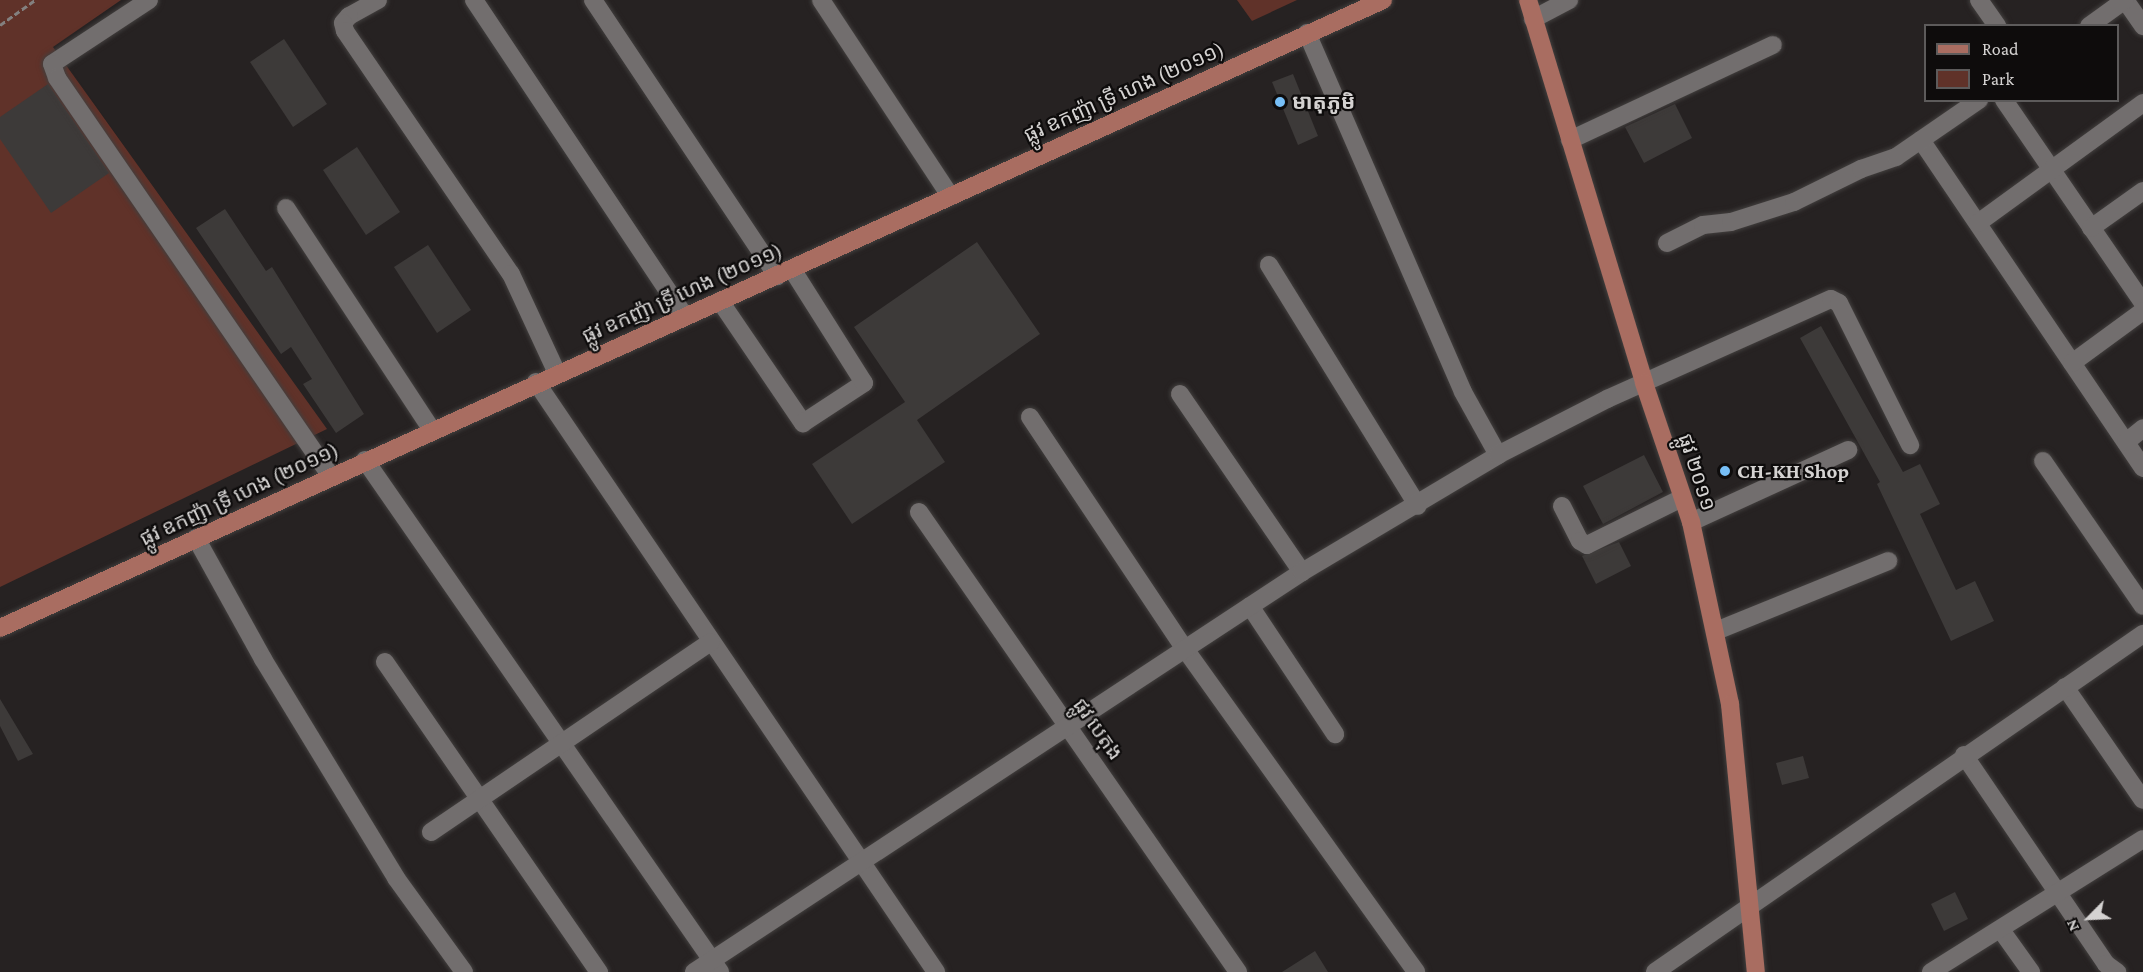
<!DOCTYPE html>
<meta charset="utf-8">
<style>
body{margin:0}
#map{position:relative;width:2143px;height:972px;overflow:hidden;background:#262222;font-family:"Crimson Pro","Noto Sans Khmer",serif}
div>[style]{position:absolute}
[style*='--x']{left:calc(var(--x)*1px);top:calc(var(--y)*1px);width:calc(var(--w)*1px);rotate:calc(var(--a)*1deg)}
.green>*{inset:0;background:#603229}
.building>*{inset:0;background:#3d3a39}
.path>*{height:3px;margin-top:-1.5px;transform-origin:0;background:repeating-linear-gradient(90deg,#83807f 0 6px,transparent 0 9px)}
.roads{filter:drop-shadow(0 0 2px #423f3e) drop-shadow(0 0 2px #423f3e)}
.minor>*{height:18px;margin:-9px;padding:0 9px;transform-origin:9px;border-radius:9px;background:#726e6e}
.major>*{height:18px;margin:-9px;padding:0 9px;transform-origin:9px;border-radius:9px;background:#a96d61}
.dots>*{width:16px;height:16px;translate:-50% -50%;box-sizing:border-box;border:3px solid #0e0c0c;border-radius:50%}
span{translate:-50% -50%;white-space:nowrap;text-align:center;line-height:1.15;-webkit-text-stroke:4.5px #0e0c0c;paint-order:stroke}
.street-label{font-size:21px;color:#d4d2d1}
.poi-label{font-size:21px;color:#d4d2d1;font-weight:700}
.left{translate:0 -50%;text-align:left}
.legend{position:absolute;left:1924px;top:24px;width:195px;height:78px;box-sizing:border-box;background:#0e0c0c;border:2px solid #5d5b5b;margin:0;padding:8px 10px;list-style:none;font-size:18px;color:#d4d2d1}
.legend li{display:flex;align-items:center;gap:12px;height:30px}
.legend b{width:30px;border:2px solid #5d5b5b}
.north{position:absolute;left:2059px;top:888px;width:60px;height:60px;-webkit-text-stroke:4px #0e0c0c;paint-order:stroke;rotate:246deg;font-size:16px;font-weight:700;line-height:24px;text-align:center;color:#d4d2d1}
.north::after{content:'';display:block;margin:auto;width:21px;height:27px;background:#d4d2d1;clip-path:polygon(50% 0,100% 100%,50% 72%,0 100%)}
</style>
<div id="map">
<div class="green">
<div style="clip-path:polygon(0 0,121px 0,53px 47px,327px 429px,0 587px)"></div>
<div style="clip-path:polygon(1237px 0,1297px 0,1252px 21px)"></div>
</div>
<div class="building">
<div style="clip-path:polygon(284px 39px,327px 104px,293px 127px,250px 62px)"></div>
<div style="clip-path:polygon(1293px 74px,1318px 136px,1298px 145px,1272px 82px)"></div>
<div style="clip-path:polygon(48px 84px,109px 173px,51px 213px,0 139px,0 117px)"></div>
<div style="clip-path:polygon(1675px 104px,1692px 138px,1644px 163px,1625px 127px)"></div>
<div style="clip-path:polygon(357px 147px,400px 212px,366px 235px,323px 170px)"></div>
<div style="clip-path:polygon(225px 209px,266px 271px,272px 267px,364px 414px,336px 433px,303px 384px,312px 379px,291px 347px,281px 354px,196px 228px)"></div>
<div style="clip-path:polygon(977px 242px,1040px 334px,917px 420px,945px 462px,852px 524px,812px 464px,905px 402px,854px 327px)"></div>
<div style="clip-path:polygon(428px 245px,471px 310px,437px 333px,394px 267px)"></div>
<div style="clip-path:polygon(1821px 326px,1903px 472px,1920px 464px,1940px 504px,1920px 514px,1956px 590px,1975px 581px,1994px 621px,1951px 641px,1877px 484px,1880px 482px,1800px 338px)"></div>
<div style="clip-path:polygon(1644px 455px,1663px 492px,1603px 524px,1583px 486px)"></div>
<div style="clip-path:polygon(1619px 542px,1631px 566px,1596px 584px,1582px 556px)"></div>
<div style="clip-path:polygon(0 699px,33px 754px,18px 761px,0 726px)"></div>
<div style="clip-path:polygon(1803px 756px,1809px 778px,1782px 785px,1776px 763px)"></div>
<div style="clip-path:polygon(1955px 892px,1968px 919px,1944px 931px,1931px 904px)"></div>
<div style="clip-path:polygon(1315px 951px,1328px 972px,1282px 972px)"></div>
</div>
<div class="path">
<div style="--x:0;--y:25;--w:43;--a:-35.5"></div>
</div>
<div class="roads">
<div class="minor">
<div style="--x:149;--y:0;--w:116;--a:146.6"></div>
<div style="--x:52;--y:64;--w:15;--a:70"></div>
<div style="--x:57;--y:78;--w:483;--a:55.5"></div>
<div style="--x:378;--y:0;--w:33;--a:151"></div>
<div style="--x:349;--y:16;--w:9;--a:131"></div>
<div style="--x:343;--y:23;--w:8;--a:76"></div>
<div style="--x:345;--y:31;--w:294;--a:55.7"></div>
<div style="--x:511;--y:274;--w:109;--a:65.1"></div>
<div style="--x:474;--y:0;--w:380;--a:56.3"></div>
<div style="--x:593;--y:0;--w:332;--a:56.3"></div>
<div style="--x:821;--y:0;--w:235;--a:56.6"></div>
<div style="--x:1979;--y:0;--w:32;--a:55"></div>
<div style="--x:2125;--y:0;--w:32;--a:55"></div>
<div style="--x:1533;--y:19;--w:41;--a:-27.8"></div>
<div style="--x:2089;--y:26;--w:44;--a:-35.8"></div>
<div style="--x:1307;--y:33;--w:391;--a:66.5"></div>
<div style="--x:1463;--y:392;--w:72;--a:60.9"></div>
<div style="--x:2004;--y:100;--w:246;--a:55.6"></div>
<div style="--x:1570;--y:140;--w:224;--a:-25.1"></div>
<div style="--x:1921;--y:140;--w:396;--a:55.9"></div>
<div style="--x:286;--y:208;--w:264;--a:56.7"></div>
<div style="--x:1978;--y:223;--w:204;--a:-36"></div>
<div style="--x:2091;--y:228;--w:64;--a:-35.4"></div>
<div style="--x:1667;--y:243;--w:40;--a:-26.6"></div>
<div style="--x:1703;--y:225;--w:28;--a:-6"></div>
<div style="--x:1731;--y:222;--w:66;--a:-17.6"></div>
<div style="--x:1794;--y:202;--w:75;--a:-26.2"></div>
<div style="--x:1861;--y:169;--w:37;--a:-19"></div>
<div style="--x:1896;--y:157;--w:101;--a:-34.5"></div>
<div style="--x:1269;--y:265;--w:283;--a:58.3"></div>
<div style="--x:720;--y:301;--w:148;--a:55.8"></div>
<div style="--x:803;--y:423;--w:73;--a:-33.3"></div>
<div style="--x:864;--y:383;--w:135;--a:-122.3"></div>
<div style="--x:2072;--y:363;--w:88;--a:-36.2"></div>
<div style="--x:536;--y:382;--w:713;--a:55.86"></div>
<div style="--x:1180;--y:394;--w:216;--a:55.6"></div>
<div style="--x:1030;--y:417;--w:279;--a:56.3"></div>
<div style="--x:1185;--y:649;--w:397;--a:54.4"></div>
<div style="--x:2126;--y:442;--w:22;--a:-39"></div>
<div style="--x:365;--y:460;--w:623;--a:55.26"></div>
<div style="--x:2043;--y:461;--w:176;--a:55.4"></div>
<div style="--x:1562;--y:506;--w:39;--a:63"></div>
<div style="--x:1580;--y:541;--w:8;--a:30"></div>
<div style="--x:1587;--y:545;--w:106;--a:-26.3"></div>
<div style="--x:919;--y:512;--w:560;--a:55.26"></div>
<div style="--x:1691;--y:522;--w:173;--a:-24.6"></div>
<div style="--x:196;--y:538;--w:138;--a:61"></div>
<div style="--x:263;--y:659;--w:256;--a:58.7"></div>
<div style="--x:396;--y:878;--w:116;--a:54.1"></div>
<div style="--x:1250;--y:606;--w:154;--a:56.4"></div>
<div style="--x:1716;--y:631;--w:186;--a:-22.1"></div>
<div style="--x:385;--y:662;--w:377;--a:55.4"></div>
<div style="--x:2065;--y:687;--w:137;--a:55.4"></div>
<div style="--x:1964;--y:755;--w:253;--a:55.8"></div>
<div style="--x:2106;--y:964;--w:14;--a:36"></div>
<div style="--x:431;--y:832;--w:338;--a:-34.2"></div>
<div style="--x:2001;--y:930;--w:52;--a:54.5"></div>
<div style="--x:694;--y:972;--w:728;--a:-33.34"></div>
<div style="--x:1302;--y:572;--w:228;--a:-30.8"></div>
<div style="--x:1498;--y:455;--w:123;--a:-27.2"></div>
<div style="--x:1607;--y:399;--w:245;--a:-24.1"></div>
<div style="--x:1831;--y:299;--w:9;--a:27"></div>
<div style="--x:1839;--y:303;--w:159;--a:63.4"></div>
<div style="--x:1655;--y:972;--w:594;--a:-34.71"></div>
<div style="--x:1931;--y:972;--w:250;--a:-32.1"></div>
</div>
<div class="major">
<div style="--x:1528;--y:0;--w:400;--a:73.1"></div>
<div style="--x:1644;--y:383;--w:147;--a:71.3"></div>
<div style="--x:1691;--y:522;--w:186;--a:77.9"></div>
<div style="--x:1730;--y:704;--w:269;--a:84.5"></div>
<div style="--x:0;--y:628;--w:1519;--a:-24.42"></div>
</div>
</div>
<div class="dots">
<div style="left:1280px;top:102px;background:#77bff7"></div>
<div style="left:1725px;top:471px;background:#77bff7"></div>
</div>
<div class="street-label">
<span style="left:1124px;top:92px;rotate:-24deg">ផ្លូវ ឧកញ៉ា ទ្រី ហេង (២០១១)</span>
<span style="left:682px;top:293px;rotate:-24deg">ផ្លូវ ឧកញ៉ា ទ្រី ហេង (២០១១)</span>
<span style="left:1697px;top:472px;rotate:72deg">ផ្លូវ ២០១១</span>
<span style="left:239px;top:494px;rotate:-25deg">ផ្លូវ ឧកញ៉ា ទ្រី ហេង (២០១១)</span>
<span style="left:1098px;top:729px;rotate:55deg">ផ្លូវ បេតុង</span>
</div>
<div class="poi-label">
<span class="left" style="left:1292px;top:102px">មាតុភូមិ</span>
<span class="left" style="left:1737px;top:471px">CH-KH Shop</span>
</div>
<ul class="legend">
<li><b style="height:8px;background:#a96d61"></b>Road</li>
<li><b style="height:16px;background:#603229"></b>Park</li>
</ul>
<div class="north">N</div>
</div>
